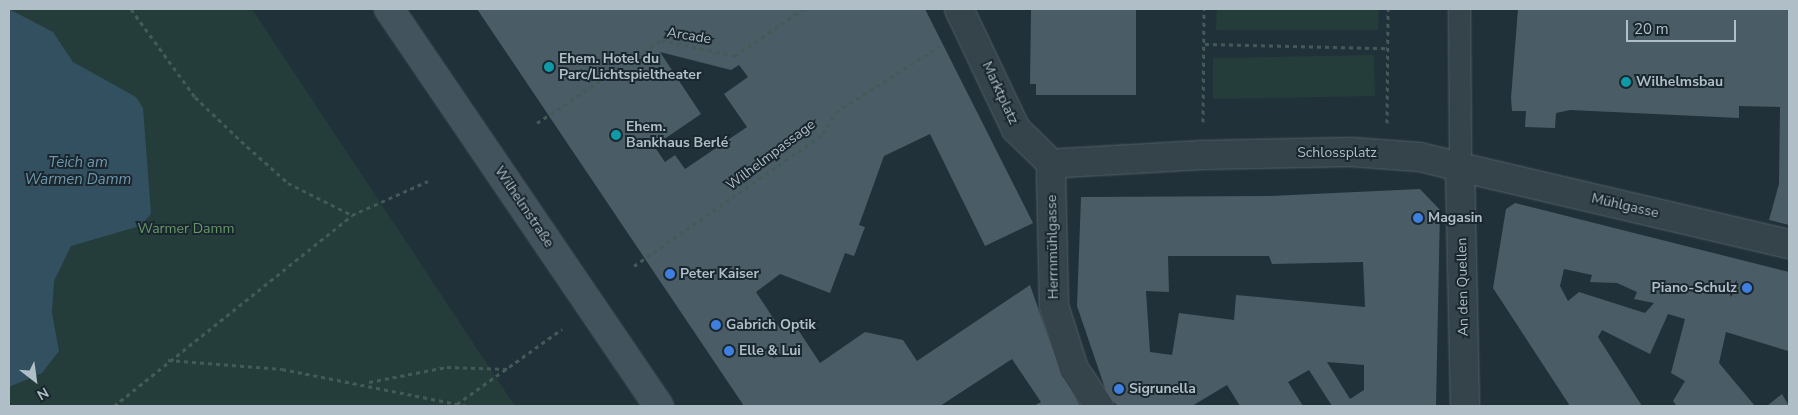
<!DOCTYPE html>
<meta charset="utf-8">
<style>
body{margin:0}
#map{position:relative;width:1798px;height:415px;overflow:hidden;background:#21313a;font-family:"Nunito Sans",sans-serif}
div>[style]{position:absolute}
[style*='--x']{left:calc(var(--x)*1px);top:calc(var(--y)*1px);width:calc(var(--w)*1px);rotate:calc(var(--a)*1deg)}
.green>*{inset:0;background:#243d3a}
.water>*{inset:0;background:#325060}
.building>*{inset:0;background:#4a5c66}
.path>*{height:3px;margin-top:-1.5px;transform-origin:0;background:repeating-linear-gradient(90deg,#435a57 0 4px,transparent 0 8px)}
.roads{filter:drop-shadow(0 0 1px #536068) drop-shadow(0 0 1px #536068)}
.service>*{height:21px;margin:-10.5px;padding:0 10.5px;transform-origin:10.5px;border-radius:10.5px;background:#35434b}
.pedestrian>*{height:28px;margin:-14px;padding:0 14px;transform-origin:14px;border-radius:14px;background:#35434b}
.minor>*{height:28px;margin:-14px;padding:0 14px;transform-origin:14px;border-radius:14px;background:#35434b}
.secondary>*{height:28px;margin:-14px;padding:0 14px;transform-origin:14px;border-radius:14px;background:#43535e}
.dots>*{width:14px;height:14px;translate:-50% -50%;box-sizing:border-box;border:2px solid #1a272f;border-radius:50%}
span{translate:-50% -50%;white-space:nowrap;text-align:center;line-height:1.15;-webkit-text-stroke:4px #1a272f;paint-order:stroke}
.street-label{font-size:14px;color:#b0bec7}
.poi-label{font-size:14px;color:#b0bec7;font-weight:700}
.left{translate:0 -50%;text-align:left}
.right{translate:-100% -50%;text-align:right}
.park-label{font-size:14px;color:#669866}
.water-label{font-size:15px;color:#6f96ab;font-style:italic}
.frame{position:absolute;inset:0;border:10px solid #b0bec7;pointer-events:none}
.north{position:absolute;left:10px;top:355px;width:50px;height:50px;-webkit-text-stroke:4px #1a272f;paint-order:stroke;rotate:150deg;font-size:14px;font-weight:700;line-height:20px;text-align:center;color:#b0bec7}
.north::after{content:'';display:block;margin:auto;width:18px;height:22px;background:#b0bec7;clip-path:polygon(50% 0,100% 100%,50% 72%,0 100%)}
.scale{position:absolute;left:1626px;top:20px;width:110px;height:22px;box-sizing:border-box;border:2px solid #b0bec7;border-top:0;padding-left:6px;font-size:15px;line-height:18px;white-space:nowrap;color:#b0bec7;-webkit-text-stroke:4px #1a272f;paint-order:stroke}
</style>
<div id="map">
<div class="green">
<div style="clip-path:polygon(9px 9px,252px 9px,515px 406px,9px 406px)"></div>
<div style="clip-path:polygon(1217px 9px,1379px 9px,1378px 30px,1216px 30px)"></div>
<div style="clip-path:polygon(1374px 55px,1375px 96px,1213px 99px,1213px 58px)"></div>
</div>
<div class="water">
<div style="clip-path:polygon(9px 9px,53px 32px,73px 62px,136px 97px,143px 108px,151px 214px,140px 226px,71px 246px,54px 281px,52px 313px,59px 351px,42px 373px,9px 387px)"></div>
</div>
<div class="building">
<div style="clip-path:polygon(evenodd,477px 9px,925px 9px,1033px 223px,985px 246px,930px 134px,884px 156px,859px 225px,865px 227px,854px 256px,845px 253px,830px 293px,780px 274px,756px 292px,781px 330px,793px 322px,820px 363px,865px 332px,903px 340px,917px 361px,1030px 285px,1060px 371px,1080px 406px,1034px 406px,1041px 402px,1012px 359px,940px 406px,744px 406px,477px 9px,660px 52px,731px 70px,739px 65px,748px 77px,724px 94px,747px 127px,685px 169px,675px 155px,665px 162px,654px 146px,701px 114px,660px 52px)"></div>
<div style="clip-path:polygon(1031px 9px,1136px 9px,1136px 95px,1036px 95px,1036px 84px,1030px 84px)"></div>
<div style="clip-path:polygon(1518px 9px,1789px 9px,1789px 225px,1769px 220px,1779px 184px,1780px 107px,1739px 106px,1739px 118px,1570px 110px,1556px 113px,1555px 128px,1525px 127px,1526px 111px,1512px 111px,1511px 98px)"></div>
<div style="clip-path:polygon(evenodd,1420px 189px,1440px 210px,1436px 406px,1332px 406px,1309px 370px,1288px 382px,1303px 406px,1240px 406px,1227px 385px,1192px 406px,1118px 406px,1108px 397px,1077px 306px,1081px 197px,1269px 196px,1420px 189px,1168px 256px,1269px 256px,1272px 264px,1363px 262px,1365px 307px,1236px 295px,1234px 320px,1179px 313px,1172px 355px,1150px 352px,1146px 291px,1169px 292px,1168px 256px,1420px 189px,1327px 362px,1364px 365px,1364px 390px,1350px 399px,1327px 362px)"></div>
<div style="clip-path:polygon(evenodd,1515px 203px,1789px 272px,1788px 351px,1726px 332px,1719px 363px,1755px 406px,1677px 406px,1673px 401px,1685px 381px,1671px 373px,1685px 319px,1668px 314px,1650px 354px,1602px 330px,1598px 337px,1642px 406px,1570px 406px,1493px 288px,1506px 209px,1515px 203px,1564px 269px,1592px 275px,1590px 282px,1617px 283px,1637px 292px,1634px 299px,1654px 303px,1645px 313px,1579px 292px,1568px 301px,1560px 286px,1564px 269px)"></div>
<div style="clip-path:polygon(1782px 394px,1789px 406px,1767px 406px)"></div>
</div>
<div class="path">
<div style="--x:131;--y:9;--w:109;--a:54"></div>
<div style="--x:195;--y:97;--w:64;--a:43.7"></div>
<div style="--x:241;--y:141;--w:63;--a:41.8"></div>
<div style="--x:288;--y:183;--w:72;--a:26.6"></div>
<div style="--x:1205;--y:44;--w:182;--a:1.3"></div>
<div style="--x:1203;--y:122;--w:113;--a:-89.5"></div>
<div style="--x:537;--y:123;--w:149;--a:-33.8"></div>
<div style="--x:661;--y:40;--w:76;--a:12.2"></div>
<div style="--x:735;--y:56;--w:83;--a:-34.7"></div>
<div style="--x:1387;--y:123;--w:114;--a:-89.5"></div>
<div style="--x:634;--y:266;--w:231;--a:-34.9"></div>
<div style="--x:823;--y:134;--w:26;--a:-59"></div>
<div style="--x:836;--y:112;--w:123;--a:-32.4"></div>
<div style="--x:168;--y:360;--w:114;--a:4.5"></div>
<div style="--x:282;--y:369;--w:190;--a:11.3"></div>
<div style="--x:369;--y:382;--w:79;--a:-10.9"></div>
<div style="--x:447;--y:367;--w:61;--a:1.9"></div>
<div style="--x:457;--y:404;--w:129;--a:-35.5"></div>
<div style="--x:114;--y:406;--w:305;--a:-38.7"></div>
<div style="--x:352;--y:215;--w:83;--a:-24.1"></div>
</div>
<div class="roads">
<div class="service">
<div style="--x:1459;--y:9;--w:158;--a:89.6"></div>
</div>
<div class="pedestrian">
<div style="--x:1460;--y:167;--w:338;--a:13.2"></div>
</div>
<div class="minor">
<div style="--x:959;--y:9;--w:133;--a:64.6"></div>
<div style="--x:1016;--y:129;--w:54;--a:44.3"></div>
<div style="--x:1055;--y:167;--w:9;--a:-27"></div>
<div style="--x:1063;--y:163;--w:140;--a:-3.3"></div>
<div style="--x:1203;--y:155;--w:148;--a:-1.2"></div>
<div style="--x:1351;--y:152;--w:69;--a:4.1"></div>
<div style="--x:1420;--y:157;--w:41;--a:14"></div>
<div style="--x:1460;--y:167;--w:239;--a:88.8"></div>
<div style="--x:1055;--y:167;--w:8;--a:120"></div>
<div style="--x:1051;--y:174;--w:132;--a:88.7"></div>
<div style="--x:1054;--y:306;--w:66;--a:72.4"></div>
<div style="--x:1074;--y:369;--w:45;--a:56"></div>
</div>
<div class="secondary">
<div style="--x:389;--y:9;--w:480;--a:55.8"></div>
</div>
</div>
<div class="dots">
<div style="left:549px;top:67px;background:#0f9aa8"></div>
<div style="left:1626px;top:82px;background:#0f9aa8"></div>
<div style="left:616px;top:135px;background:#0f9aa8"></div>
<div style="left:1418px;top:218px;background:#3f7fe0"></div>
<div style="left:670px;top:274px;background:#3f7fe0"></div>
<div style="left:1747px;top:288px;background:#3f7fe0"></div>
<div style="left:716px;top:325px;background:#3f7fe0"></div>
<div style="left:729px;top:351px;background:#3f7fe0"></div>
<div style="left:1119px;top:389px;background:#3f7fe0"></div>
</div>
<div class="street-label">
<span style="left:689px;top:36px;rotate:9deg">Arcade</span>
<span style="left:1000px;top:93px;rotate:65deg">Marktplatz</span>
<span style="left:1337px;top:153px">Schlossplatz</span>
<span style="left:771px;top:155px;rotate:-37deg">Wilhelmpassage</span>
<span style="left:1625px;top:206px;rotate:13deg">Mühlgasse</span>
<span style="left:524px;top:207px;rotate:56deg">Wilhelmstraße</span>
<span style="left:1053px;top:247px;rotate:-91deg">Herrnmühlgasse</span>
<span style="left:1463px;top:287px;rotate:-91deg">An den Quellen</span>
</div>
<div class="poi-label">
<span class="left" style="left:559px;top:67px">Ehem. Hotel du<br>Parc/Lichtspieltheater</span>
<span class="left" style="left:1636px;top:82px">Wilhelmsbau</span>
<span class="left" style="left:626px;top:135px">Ehem.<br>Bankhaus Berlé</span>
<span class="left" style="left:1428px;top:218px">Magasin</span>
<span class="left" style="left:680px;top:274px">Peter Kaiser</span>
<span class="right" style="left:1737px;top:288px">Piano-Schulz</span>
<span class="left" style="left:726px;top:325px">Gabrich Optik</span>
<span class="left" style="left:739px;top:351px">Elle &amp; Lui</span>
<span class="left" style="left:1129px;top:389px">Sigrunella</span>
</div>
<div class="park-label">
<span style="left:186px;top:229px">Warmer Damm</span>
</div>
<div class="water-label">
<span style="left:78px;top:171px">Teich am<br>Warmen Damm</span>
</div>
<div class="frame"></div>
<div class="north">N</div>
<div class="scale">20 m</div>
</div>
